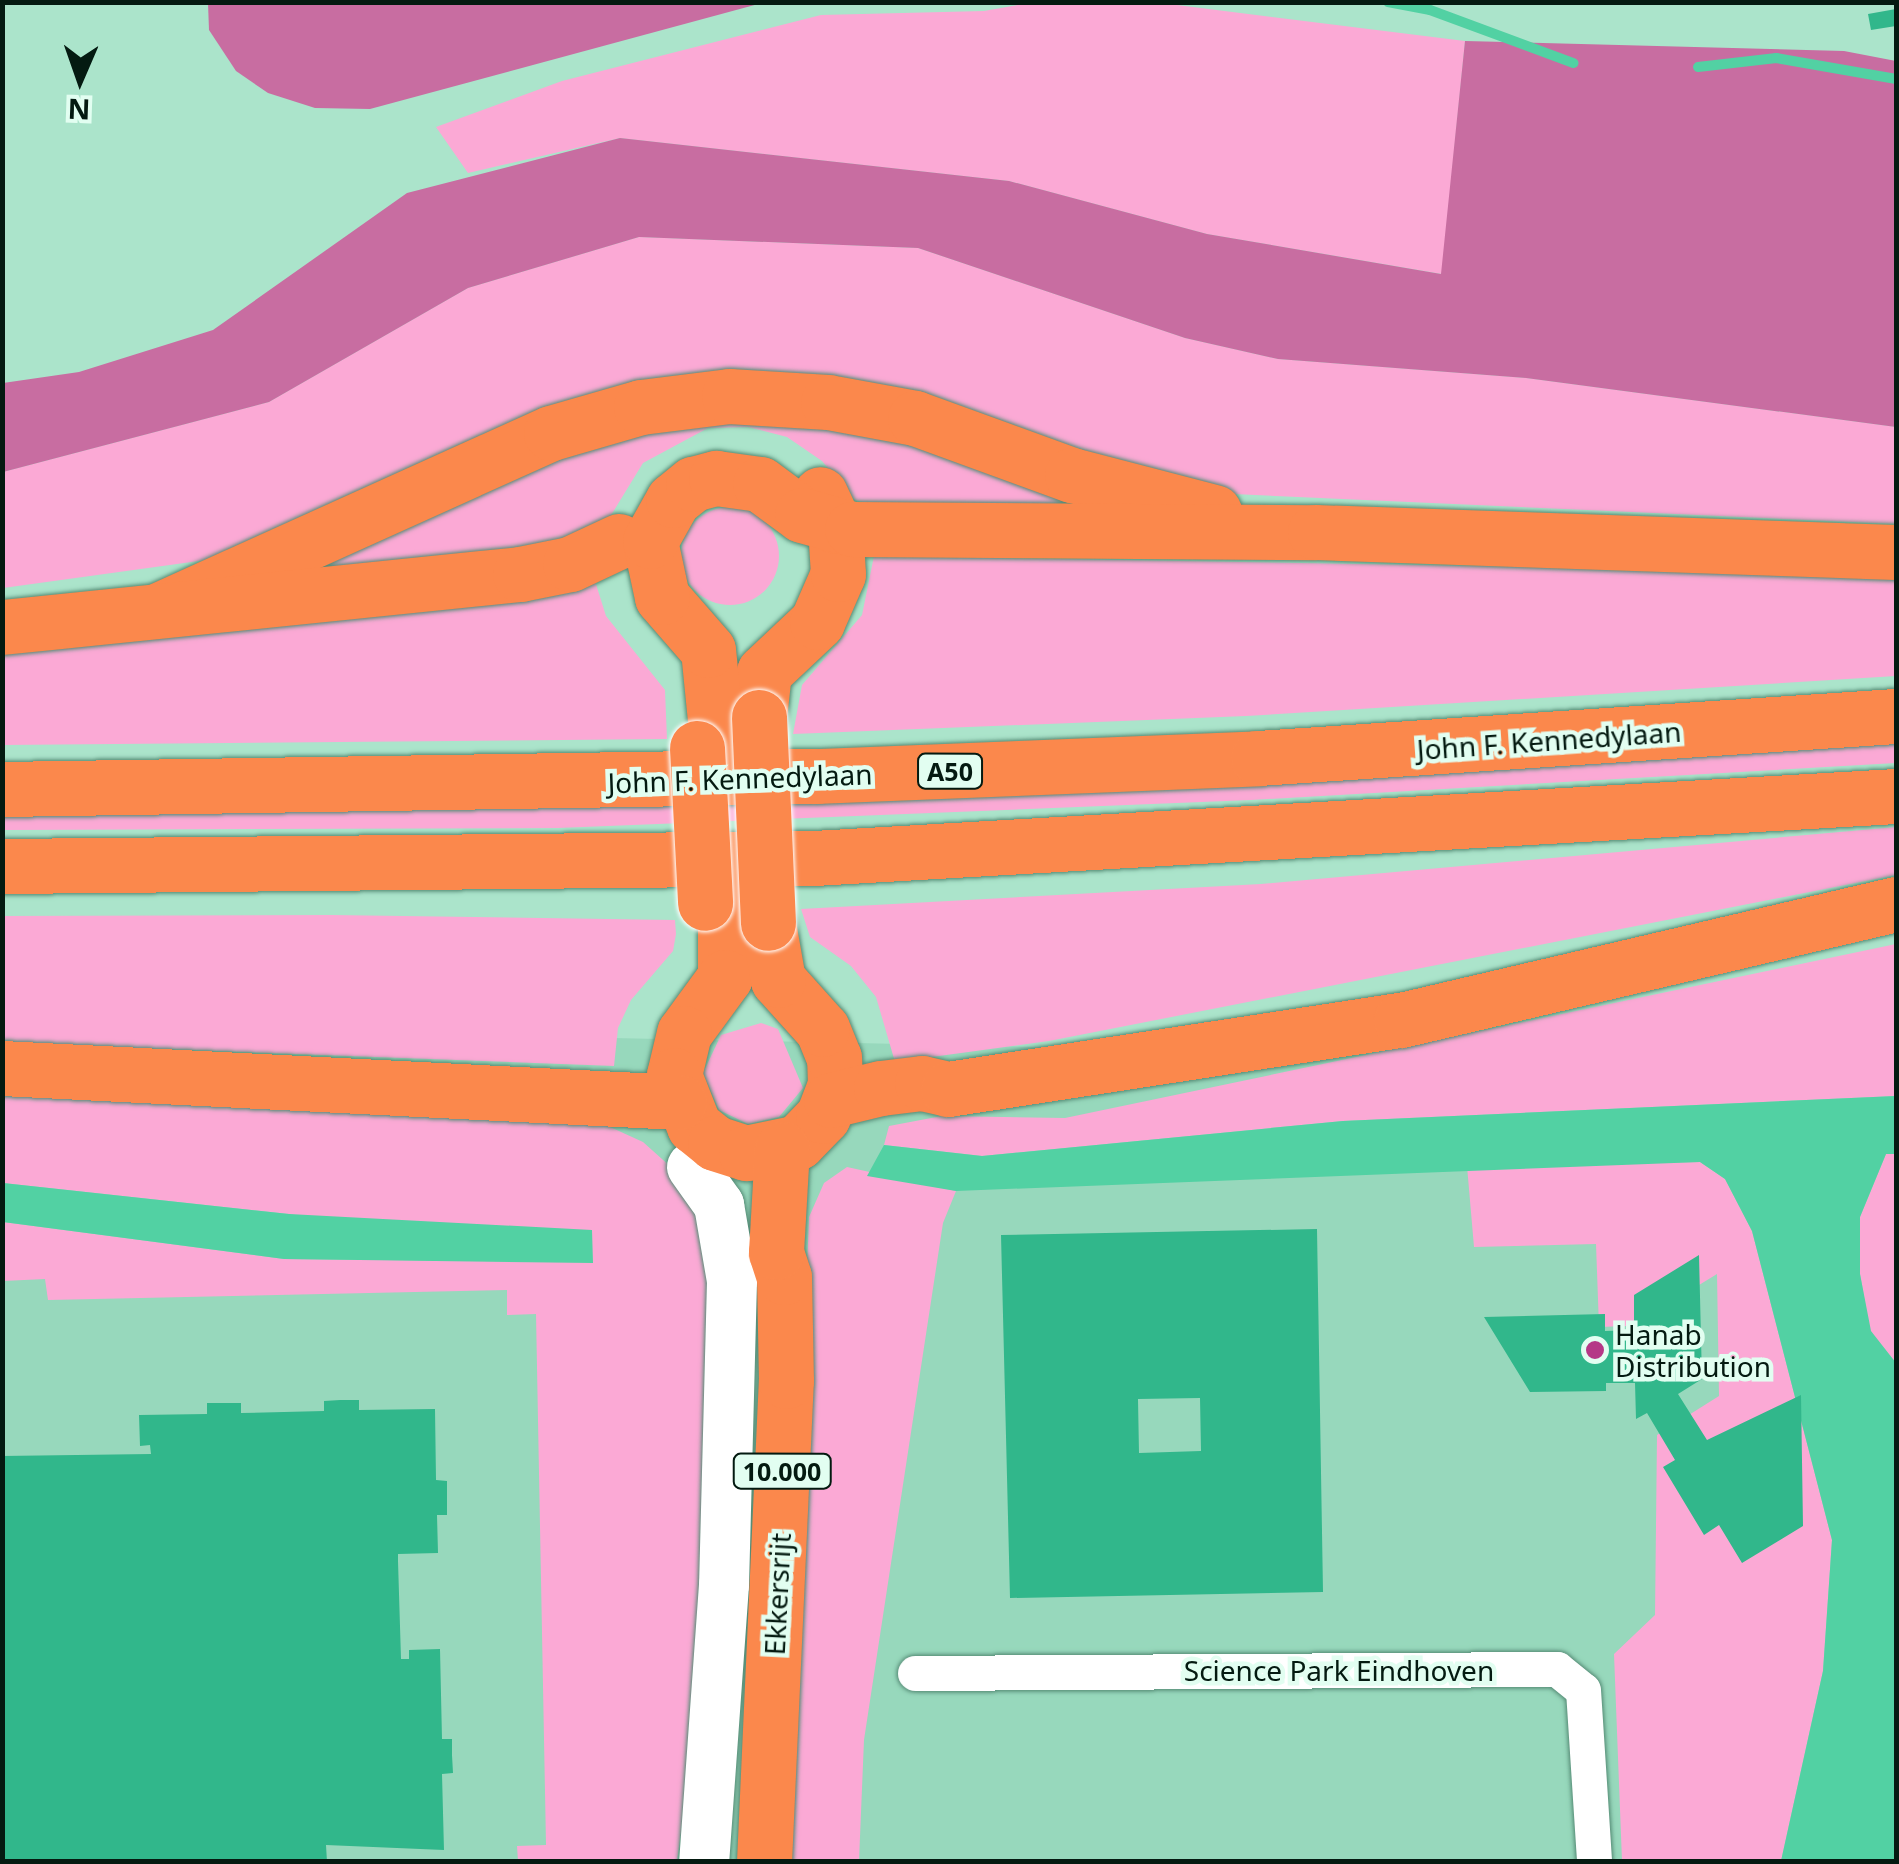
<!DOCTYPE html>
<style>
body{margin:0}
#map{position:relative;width:1899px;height:1864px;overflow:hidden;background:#abe4cb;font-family:"Noto Sans",sans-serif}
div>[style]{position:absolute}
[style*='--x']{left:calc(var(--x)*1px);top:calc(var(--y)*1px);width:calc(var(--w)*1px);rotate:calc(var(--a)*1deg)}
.built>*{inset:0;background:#97d8bc}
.green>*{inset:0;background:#fba9d5}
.round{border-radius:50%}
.forest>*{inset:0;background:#c86da1}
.water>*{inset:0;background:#52d1a3}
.stream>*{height:10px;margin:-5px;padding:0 5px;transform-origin:5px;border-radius:5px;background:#52d1a3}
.building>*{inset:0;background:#31b78b}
.roads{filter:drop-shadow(0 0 2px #558b75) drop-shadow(0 0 2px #558b75)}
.street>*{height:35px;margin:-17.5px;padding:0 17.5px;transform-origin:17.5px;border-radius:17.5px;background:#fff}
.secondary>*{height:50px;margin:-25px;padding:0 25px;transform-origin:25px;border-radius:25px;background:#fff}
.highway>*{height:55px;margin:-27.5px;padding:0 27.5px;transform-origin:27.5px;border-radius:27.5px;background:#fb884c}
.bridges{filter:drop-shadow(0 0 2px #fff) drop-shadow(0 0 2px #fff)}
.highway-bridge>*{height:55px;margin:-27.5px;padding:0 27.5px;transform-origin:27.5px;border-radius:27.5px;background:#fb884c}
.dots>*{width:28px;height:28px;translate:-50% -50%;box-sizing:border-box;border:5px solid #e2fef1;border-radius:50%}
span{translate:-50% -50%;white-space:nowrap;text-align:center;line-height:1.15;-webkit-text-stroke:9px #e2fef1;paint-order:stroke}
.shield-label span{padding:2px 8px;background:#e2fef1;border:2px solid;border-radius:8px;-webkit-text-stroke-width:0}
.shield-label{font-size:25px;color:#041a11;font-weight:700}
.street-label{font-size:28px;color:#041a11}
.poi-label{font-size:28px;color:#041a11}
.left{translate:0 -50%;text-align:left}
.frame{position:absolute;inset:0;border:5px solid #041a11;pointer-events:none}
.north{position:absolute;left:30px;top:30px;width:100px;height:100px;-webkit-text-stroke:8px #e2fef1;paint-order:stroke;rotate:182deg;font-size:28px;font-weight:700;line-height:40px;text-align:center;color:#041a11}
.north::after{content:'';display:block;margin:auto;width:35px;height:45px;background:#041a11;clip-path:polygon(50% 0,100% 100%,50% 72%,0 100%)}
</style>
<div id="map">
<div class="built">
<div style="clip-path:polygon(3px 1025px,1747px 1062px,1896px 1044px,1896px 1861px,3px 1862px)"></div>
</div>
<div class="green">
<div style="clip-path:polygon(1035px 2px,1153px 2px,1465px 41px,1442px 274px,1207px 234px,1009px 181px,620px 138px,468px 173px,436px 127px,562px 81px,821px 15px,984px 11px)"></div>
<div style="clip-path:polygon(639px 237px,918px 248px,1185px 338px,1278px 359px,1526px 378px,1896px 427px,1896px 524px,1167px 491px,725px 381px,206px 560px,3px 588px,3px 472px,269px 402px,468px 288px)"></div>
<div style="clip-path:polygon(827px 417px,1165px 515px,880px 507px,855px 500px,822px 461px,787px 437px,748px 427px,708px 428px,643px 463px,602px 530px,572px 547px,251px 574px,646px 421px)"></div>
<div class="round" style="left:681px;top:507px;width:98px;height:98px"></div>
<div style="clip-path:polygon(874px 556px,1896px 573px,1896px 676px,1246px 716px,793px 734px,802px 685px,862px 615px)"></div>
<div style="clip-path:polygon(595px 581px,606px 616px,665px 690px,667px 739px,3px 745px,2px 645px)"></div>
<div style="clip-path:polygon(1896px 738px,1896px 763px,1251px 800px,558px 828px,3px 830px,2px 807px)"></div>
<div style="clip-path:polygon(1896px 827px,1896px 875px,1049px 1041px,895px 1062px,876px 997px,851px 966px,810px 937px,801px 909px,1261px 884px)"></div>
<div style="clip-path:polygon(331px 915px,675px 920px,676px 934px,673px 951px,631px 1000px,618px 1028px,614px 1066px,3px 1043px,2px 916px)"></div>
<div style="clip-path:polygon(1896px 944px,1896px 1096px,1343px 1121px,982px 1156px,884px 1145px,889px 1126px,942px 1116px,1065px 1118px)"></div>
<div style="clip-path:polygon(761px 1023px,778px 1029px,803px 1088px,779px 1117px,748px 1124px,719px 1110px,703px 1073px,721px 1035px)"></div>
<div style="clip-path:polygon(2px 1091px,597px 1121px,643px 1142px,691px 1185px,712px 1247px,696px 1722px,677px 1861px,518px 1861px,517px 1846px,546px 1845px,536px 1314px,507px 1315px,507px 1290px,48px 1300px,45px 1279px,3px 1281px,3px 1222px,284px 1259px,593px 1262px,289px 1214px,3px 1183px)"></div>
<div style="clip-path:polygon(1886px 1154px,1896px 1154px,1896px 1363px,1870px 1331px,1860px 1274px,1860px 1217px)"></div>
<div style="clip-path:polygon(1700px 1162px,1725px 1179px,1752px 1231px,1832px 1540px,1823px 1671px,1781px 1861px,1622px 1861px,1614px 1654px,1655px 1615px,1657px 1435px,1719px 1396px,1717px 1274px,1655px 1312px,1654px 1325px,1599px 1327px,1596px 1244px,1474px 1247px,1467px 1166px)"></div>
<div style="clip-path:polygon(847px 1167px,956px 1191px,943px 1223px,864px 1740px,859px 1861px,784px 1862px,809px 1217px,824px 1183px)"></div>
</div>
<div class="forest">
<div style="clip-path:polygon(208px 3px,208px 2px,762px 3px,370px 109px,315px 108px,268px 93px,236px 71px,209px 30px)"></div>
<div style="clip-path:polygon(1465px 41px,1844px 51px,1896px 61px,1896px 427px,1526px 378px,1278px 359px,1185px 338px,918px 248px,639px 237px,468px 288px,269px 402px,3px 472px,3px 383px,79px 372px,213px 330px,407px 193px,620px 138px,1009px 181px,1207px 234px,1441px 274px)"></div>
</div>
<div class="water">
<div style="clip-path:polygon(1896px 1096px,1896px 1154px,1886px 1154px,1860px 1217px,1860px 1274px,1871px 1331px,1896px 1363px,1896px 1861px,1781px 1861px,1823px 1671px,1832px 1540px,1752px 1231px,1725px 1179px,1700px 1162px,956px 1191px,867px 1176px,884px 1145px,982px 1156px,1343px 1121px)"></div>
<div style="clip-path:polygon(3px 1183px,289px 1214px,592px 1230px,593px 1263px,284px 1259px,3px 1222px)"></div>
</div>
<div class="stream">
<div style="--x:1388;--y:2;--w:43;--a:10.8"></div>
<div style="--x:1430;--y:10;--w:153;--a:20.3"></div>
<div style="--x:1698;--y:67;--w:79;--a:-6.6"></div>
<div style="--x:1776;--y:58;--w:122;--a:9.9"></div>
</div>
<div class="building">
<div style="clip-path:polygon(1896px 9px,1896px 26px,1871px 30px,1868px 14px)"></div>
<div style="clip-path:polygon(evenodd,1317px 1229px,1323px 1592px,1010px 1598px,1001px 1235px,1317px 1229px,1200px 1398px,1201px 1451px,1139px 1453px,1138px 1399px,1200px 1398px)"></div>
<div style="clip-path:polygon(1699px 1255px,1702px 1379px,1678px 1394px,1707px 1440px,1801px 1395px,1803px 1526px,1742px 1563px,1719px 1525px,1704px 1535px,1663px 1467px,1675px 1460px,1647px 1413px,1636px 1419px,1635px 1383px,1606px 1383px,1606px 1391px,1530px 1392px,1484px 1317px,1605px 1314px,1605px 1331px,1634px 1330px,1634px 1295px)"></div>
<div style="clip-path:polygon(340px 1400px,359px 1400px,359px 1410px,435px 1409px,436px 1480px,447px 1481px,447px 1515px,437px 1515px,438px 1553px,398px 1554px,398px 1561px,401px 1659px,409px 1659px,409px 1650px,440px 1649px,442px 1739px,452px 1739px,452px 1755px,453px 1773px,442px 1774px,444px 1850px,326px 1845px,327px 1862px,2px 1862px,2px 1456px,151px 1454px,150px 1445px,140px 1446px,139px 1415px,207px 1414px,207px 1403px,241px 1403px,241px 1413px,324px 1411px,324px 1401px)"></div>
</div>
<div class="roads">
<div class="street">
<div style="--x:915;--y:1673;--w:642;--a:-0.36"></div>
<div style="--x:1557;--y:1669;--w:33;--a:39"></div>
<div style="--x:1583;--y:1690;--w:172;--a:86.3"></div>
</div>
<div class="secondary">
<div style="--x:692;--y:1167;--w:47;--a:54.6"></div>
<div style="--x:719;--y:1205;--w:77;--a:80.3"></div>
<div style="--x:732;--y:1281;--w:304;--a:91.5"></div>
<div style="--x:724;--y:1585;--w:278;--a:94.1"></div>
</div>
<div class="highway">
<div style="--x:161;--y:609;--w:428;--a:-24.3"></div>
<div style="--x:551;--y:433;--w:94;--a:-16.1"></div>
<div style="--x:641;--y:407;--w:89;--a:-7.1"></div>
<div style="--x:729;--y:396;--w:99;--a:3.5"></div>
<div style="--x:828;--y:402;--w:88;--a:10.4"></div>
<div style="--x:915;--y:418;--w:167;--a:20"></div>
<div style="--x:1072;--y:475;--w:147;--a:14.6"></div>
<div style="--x:2;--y:627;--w:521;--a:-5.84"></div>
<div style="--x:520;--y:574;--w:51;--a:-11.3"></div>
<div style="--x:570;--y:564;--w:54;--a:-25.1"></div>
<div style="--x:759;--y:717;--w:45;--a:-83.7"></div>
<div style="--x:764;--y:672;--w:73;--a:-43.3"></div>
<div style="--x:817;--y:622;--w:52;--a:-66.4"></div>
<div style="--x:838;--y:574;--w:48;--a:-93.6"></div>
<div style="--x:835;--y:526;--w:35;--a:-115"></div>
<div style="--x:718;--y:750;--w:100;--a:-95.7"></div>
<div style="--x:708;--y:650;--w:70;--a:-131"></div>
<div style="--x:662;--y:597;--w:57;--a:-102.1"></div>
<div style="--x:650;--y:541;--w:47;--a:-60.7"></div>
<div style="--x:673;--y:500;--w:26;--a:-39"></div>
<div style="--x:693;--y:484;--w:24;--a:-15"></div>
<div style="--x:716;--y:478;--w:44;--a:7.8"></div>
<div style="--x:760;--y:484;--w:52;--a:36.4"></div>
<div style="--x:802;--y:515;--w:52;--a:15.6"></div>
<div style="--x:852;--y:529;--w:463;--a:0.4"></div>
<div style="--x:1315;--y:532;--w:581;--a:1.97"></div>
<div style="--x:2;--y:789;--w:815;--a:-0.91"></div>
<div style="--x:817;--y:776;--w:441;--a:-2.3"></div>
<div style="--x:1258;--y:758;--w:639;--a:-3.77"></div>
<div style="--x:2;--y:866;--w:812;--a:-0.56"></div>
<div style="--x:814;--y:858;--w:1084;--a:-3.28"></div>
<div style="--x:725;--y:899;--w:78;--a:90"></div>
<div style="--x:725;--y:977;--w:69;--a:126.2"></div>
<div style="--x:684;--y:1033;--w:43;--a:103.4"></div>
<div style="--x:674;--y:1075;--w:55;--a:68.6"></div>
<div style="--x:694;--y:1126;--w:27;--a:39"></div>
<div style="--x:715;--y:1143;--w:33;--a:18"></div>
<div style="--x:746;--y:1153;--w:53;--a:-11.9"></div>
<div style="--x:798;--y:1142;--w:36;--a:-46"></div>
<div style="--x:823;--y:1116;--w:34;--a:-69"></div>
<div style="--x:835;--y:1084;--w:26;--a:-92"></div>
<div style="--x:834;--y:1058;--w:31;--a:-112"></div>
<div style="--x:822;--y:1029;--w:66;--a:-131.9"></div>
<div style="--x:778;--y:980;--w:58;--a:-100"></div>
<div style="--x:2;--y:1068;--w:678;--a:2.88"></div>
<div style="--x:831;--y:1100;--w:51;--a:-13.5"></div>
<div style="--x:881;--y:1088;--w:41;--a:-7"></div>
<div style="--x:922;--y:1083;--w:27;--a:13"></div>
<div style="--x:948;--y:1089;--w:458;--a:-8.7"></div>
<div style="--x:1401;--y:1020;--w:508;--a:-13.19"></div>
<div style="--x:764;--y:1862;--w:482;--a:-87.4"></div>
<div style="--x:786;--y:1381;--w:104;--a:-91.1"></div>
<div style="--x:784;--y:1277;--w:26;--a:-108"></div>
<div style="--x:776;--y:1252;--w:103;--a:-86.7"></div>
</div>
</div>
<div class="bridges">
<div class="highway-bridge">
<div style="--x:759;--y:717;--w:206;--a:87.5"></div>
<div style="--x:697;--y:748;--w:155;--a:87"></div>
</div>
</div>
<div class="dots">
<div style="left:1595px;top:1350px;background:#b53887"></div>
</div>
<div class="shield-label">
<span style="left:950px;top:771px">A50</span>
<span style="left:782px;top:1471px">10.000</span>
</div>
<div class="street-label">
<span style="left:1549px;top:740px;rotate:-4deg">John F. Kennedylaan</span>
<span style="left:740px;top:778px;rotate:-2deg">John F. Kennedylaan</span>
<span style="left:777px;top:1594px;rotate:-87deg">Ekkersrijt</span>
<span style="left:1339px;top:1670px">Science Park Eindhoven</span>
</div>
<div class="poi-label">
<span class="left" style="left:1615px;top:1350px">Hanab<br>Distribution</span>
</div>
<div class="frame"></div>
<div class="north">N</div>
</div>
